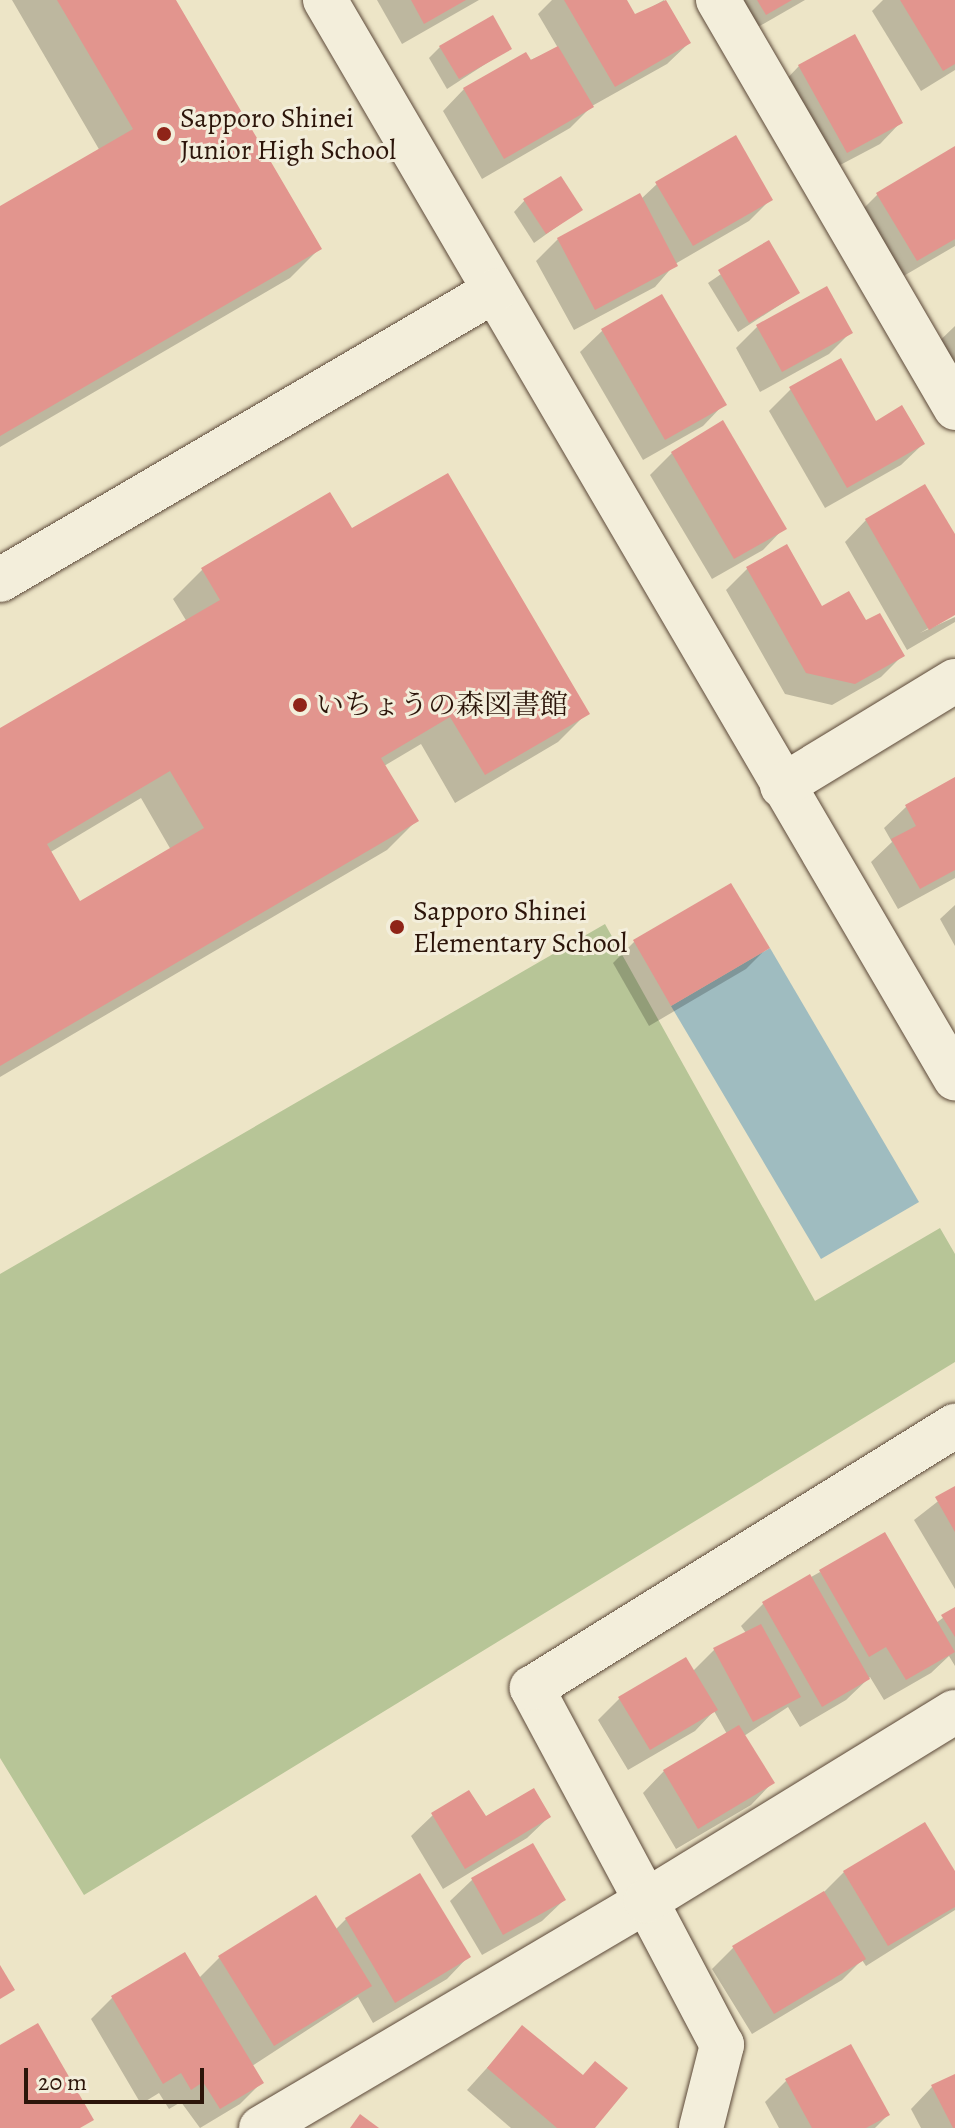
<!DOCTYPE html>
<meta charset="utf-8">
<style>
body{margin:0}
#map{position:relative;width:955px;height:2128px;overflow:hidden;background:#ede5c7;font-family:Alegreya,"Noto Serif JP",serif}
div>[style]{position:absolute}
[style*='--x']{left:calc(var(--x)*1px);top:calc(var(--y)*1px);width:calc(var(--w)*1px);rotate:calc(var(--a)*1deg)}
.green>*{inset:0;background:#b7c597}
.water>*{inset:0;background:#9fbcc0}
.shadow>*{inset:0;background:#0003}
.building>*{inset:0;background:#e2958e}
.roads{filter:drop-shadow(0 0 2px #5c4939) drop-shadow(0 0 2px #5c4939)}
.minor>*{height:44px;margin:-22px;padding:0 22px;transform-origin:22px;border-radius:22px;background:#f3eedb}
.dots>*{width:22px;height:22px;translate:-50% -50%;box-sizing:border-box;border:4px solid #f3eedb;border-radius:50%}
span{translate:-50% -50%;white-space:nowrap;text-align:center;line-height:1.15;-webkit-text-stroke:6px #f3eedb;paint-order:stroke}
.poi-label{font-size:28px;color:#2c150a}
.left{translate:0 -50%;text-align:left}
.scale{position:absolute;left:24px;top:2068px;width:180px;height:36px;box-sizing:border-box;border:4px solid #2c150a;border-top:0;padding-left:10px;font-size:24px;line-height:28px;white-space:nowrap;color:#2c150a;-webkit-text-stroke:6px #f3eedb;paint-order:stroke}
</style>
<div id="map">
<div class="green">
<div style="clip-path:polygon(605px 924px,815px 1301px,940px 1228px,955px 1254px,955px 1362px,84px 1895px,0 1758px,0 1274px)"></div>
</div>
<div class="water">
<div style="clip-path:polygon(770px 948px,919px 1202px,821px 1259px,671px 1006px)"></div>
</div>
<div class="shadow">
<div style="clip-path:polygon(12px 0,173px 0,319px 249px,290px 278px,0 447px,0 209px,100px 151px)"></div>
<div style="clip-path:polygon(377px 0,479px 0,402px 44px)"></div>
<div style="clip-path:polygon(552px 0,625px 0,634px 17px,664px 0,689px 43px,667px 64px,592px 106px,570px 128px,482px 179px,443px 111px,464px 89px,558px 48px,538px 14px)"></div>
<div style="clip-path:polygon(724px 0,805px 0,744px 35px)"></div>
<div style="clip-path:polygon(883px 0,955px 0,955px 70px,921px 91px,872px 11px)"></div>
<div style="clip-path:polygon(440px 47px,510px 48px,447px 89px,429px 58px)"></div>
<div style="clip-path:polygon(799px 66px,901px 122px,880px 144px,825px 173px,778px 88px)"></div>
<div style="clip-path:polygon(955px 148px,955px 246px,895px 281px,856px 216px,878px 194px)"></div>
<div style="clip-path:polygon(657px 184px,771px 199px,749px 221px,675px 264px,655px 287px,574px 330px,536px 261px,558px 239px,641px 199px)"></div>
<div style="clip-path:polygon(525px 200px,580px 210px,534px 243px,514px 212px)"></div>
<div style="clip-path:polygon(768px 242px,798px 293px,738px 332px,708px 283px)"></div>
<div style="clip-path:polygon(661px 296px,724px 404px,703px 426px,643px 460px,580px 352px,602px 331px)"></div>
<div style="clip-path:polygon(955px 326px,955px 393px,930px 350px)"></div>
<div style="clip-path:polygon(757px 327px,850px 333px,829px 354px,760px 392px,736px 348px)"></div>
<div style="clip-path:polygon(791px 389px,875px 423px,923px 444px,901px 465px,825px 508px,769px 411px)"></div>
<div style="clip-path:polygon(672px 453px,784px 528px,763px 550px,712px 579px,650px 475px)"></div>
<div style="clip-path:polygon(866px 520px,955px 538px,955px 613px,920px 633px,955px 617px,955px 622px,907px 650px,845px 542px)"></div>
<div style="clip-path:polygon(evenodd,351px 531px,587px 713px,558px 742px,455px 803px,421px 744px,384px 766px,416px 821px,387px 850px,0 1077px,0 731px,187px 622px,173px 599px,202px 570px,351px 531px,141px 798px,171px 850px,79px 904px,49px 853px,141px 798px)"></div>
<div style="clip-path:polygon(748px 568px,821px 608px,865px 623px,902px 656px,881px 677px,832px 705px,785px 694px,726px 590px)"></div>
<div style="clip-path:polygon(955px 779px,955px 878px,898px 909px,871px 862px,892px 842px,884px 828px,906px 807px)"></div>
<div style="clip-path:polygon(955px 905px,955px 946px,940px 919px)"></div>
<div style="clip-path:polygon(634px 942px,767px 948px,746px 969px,649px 1026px,613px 963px)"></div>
<div style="clip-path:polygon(955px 1488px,955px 1589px,914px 1520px)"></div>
<div style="clip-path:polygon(820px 1572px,936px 1623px,955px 1609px,955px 1666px,949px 1656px,931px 1673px,884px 1700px,870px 1677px,846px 1700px,800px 1727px,788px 1707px,744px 1736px,772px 1783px,751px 1805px,676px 1849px,643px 1793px,664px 1771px,727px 1734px,714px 1711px,695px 1731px,628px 1770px,598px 1720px,619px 1699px,693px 1671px,715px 1649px,746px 1633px,741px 1626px,763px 1604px)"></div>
<div style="clip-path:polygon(433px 1815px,485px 1819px,549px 1817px,527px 1838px,443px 1889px,411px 1836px)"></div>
<div style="clip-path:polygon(533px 1846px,564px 1900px,542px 1921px,482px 1955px,450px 1901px,472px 1880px)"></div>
<div style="clip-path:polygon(844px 1872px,955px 1875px,955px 1910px,866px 1966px,862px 1960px,842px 1980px,752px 2034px,712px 1969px,733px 1948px,822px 1894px)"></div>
<div style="clip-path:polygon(346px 1919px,468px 1957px,447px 1979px,373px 2023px,358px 1997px,252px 2066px,262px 2082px,240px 2104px,200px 2128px,181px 2102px,169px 2109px,159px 2093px,141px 2104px,91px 2019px,112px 1998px,199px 1978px,219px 1958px,335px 1930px)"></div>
<div style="clip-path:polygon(523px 2028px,592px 2128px,511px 2128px,467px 2090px)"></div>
<div style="clip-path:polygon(955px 2076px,955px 2128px,921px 2128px,911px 2109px,932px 2087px)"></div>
<div style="clip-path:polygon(786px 2081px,888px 2115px,875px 2128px,779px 2128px,765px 2102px)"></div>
</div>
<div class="building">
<div style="clip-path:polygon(57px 0,176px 0,322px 249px,0 436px,0 206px,133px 129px)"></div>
<div style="clip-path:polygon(411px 0,466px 0,424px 24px)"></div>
<div style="clip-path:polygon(564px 0,627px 0,635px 14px,666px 0,691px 43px,615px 87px)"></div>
<div style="clip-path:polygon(757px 0,792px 0,766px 15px)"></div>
<div style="clip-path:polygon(900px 0,955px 0,955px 64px,943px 71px)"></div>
<div style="clip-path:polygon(493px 15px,512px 49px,459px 79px,439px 46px)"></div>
<div style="clip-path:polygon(855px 34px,903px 123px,847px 153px,798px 65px)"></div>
<div style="clip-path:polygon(558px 46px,594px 107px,504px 159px,463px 88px,526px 52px,531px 60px)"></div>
<div style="clip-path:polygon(736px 135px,773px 200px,693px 246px,655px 182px)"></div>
<div style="clip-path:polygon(955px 146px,955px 239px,917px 261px,876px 193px)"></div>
<div style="clip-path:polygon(561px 176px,583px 210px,546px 234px,523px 199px)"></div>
<div style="clip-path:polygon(640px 193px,678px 266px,595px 310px,557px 238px)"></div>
<div style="clip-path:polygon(769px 240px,800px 293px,749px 323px,718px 270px)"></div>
<div style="clip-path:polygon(827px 286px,853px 333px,782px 372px,756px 325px)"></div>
<div style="clip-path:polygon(662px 294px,727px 405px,665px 440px,601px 329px)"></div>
<div style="clip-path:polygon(841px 358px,876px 421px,902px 405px,925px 444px,847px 488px,789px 387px)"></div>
<div style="clip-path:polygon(723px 420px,787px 529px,734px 559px,671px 452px)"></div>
<div style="clip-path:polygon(evenodd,448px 473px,590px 714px,485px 775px,450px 717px,381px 758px,419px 821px,0 1066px,0 728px,220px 600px,201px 568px,330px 492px,352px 528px,448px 473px,170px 771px,204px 828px,80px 901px,47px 844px,170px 771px)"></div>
<div style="clip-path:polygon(925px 484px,955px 534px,955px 615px,929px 630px,865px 519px)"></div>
<div style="clip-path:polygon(787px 544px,822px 606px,849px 591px,866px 620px,880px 613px,905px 656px,855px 684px,806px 673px,746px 567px)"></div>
<div style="clip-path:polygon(955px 777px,955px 870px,920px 889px,891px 839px,916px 826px,905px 805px)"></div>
<div style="clip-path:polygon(731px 883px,770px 948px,671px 1006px,633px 940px)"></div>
<div style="clip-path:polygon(955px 1486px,955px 1532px,935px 1497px)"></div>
<div style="clip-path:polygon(885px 1532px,955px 1652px,906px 1680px,886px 1647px,869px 1657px,819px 1570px)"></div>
<div style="clip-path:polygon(810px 1574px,870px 1679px,822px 1707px,762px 1602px)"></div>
<div style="clip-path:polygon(955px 1607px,955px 1637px,941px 1615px)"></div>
<div style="clip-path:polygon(761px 1624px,801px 1697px,753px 1722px,713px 1648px)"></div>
<div style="clip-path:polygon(686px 1657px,718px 1710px,650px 1750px,618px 1697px)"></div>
<div style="clip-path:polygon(739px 1725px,775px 1783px,698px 1829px,663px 1770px)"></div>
<div style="clip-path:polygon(534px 1788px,551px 1817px,465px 1869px,431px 1813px,469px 1790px,486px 1816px)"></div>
<div style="clip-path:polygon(925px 1822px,955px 1871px,955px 1907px,888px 1946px,843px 1871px)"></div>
<div style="clip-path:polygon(533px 1843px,566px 1900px,503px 1935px,471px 1878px)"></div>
<div style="clip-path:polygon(420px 1873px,471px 1957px,395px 2003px,345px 1918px)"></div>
<div style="clip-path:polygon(824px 1891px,866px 1959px,774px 2014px,732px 1946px)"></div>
<div style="clip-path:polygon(316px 1895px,372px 1986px,274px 2046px,218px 1956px)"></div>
<div style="clip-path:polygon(185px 1952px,264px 2083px,220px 2109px,203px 2082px,191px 2090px,181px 2073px,163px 2084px,111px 1996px)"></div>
<div style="clip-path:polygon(0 1965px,15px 1990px,0 1999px)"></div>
<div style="clip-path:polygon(38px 2023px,94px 2120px,80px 2128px,0 2128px,0 2045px)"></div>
<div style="clip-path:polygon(522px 2025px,583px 2075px,595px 2061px,628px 2088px,595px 2128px,557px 2128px,487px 2068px)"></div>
<div style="clip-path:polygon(851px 2044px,890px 2115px,866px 2128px,812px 2128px,785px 2079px)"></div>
<div style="clip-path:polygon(955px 2074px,955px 2128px,953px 2128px,931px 2085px)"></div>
<div style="clip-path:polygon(360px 2114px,379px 2128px,350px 2128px)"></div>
</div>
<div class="roads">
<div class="minor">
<div style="--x:325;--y:0;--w:1249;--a:59.7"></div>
<div style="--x:718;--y:0;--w:472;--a:59.8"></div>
<div style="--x:0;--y:580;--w:572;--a:-30.33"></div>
<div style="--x:782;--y:786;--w:202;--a:-31.3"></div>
<div style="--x:261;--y:2128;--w:447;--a:-30.5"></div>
<div style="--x:646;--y:1901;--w:242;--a:-118.2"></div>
<div style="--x:532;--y:1688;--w:498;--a:-31.8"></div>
<div style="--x:701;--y:2128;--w:86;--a:-75.8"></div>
<div style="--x:722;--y:2045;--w:163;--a:-117.8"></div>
<div style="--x:646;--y:1901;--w:362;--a:-31.5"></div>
</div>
</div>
<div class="dots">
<div style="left:164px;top:134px;background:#8f2418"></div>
<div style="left:300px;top:705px;background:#8f2418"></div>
<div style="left:397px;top:927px;background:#8f2418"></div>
</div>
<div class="poi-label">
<span class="left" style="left:180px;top:134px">Sapporo Shinei<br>Junior High School</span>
<span class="left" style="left:316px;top:705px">いちょうの森図書館</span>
<span class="left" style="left:413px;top:927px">Sapporo Shinei<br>Elementary School</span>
</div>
<div class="scale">20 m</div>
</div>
